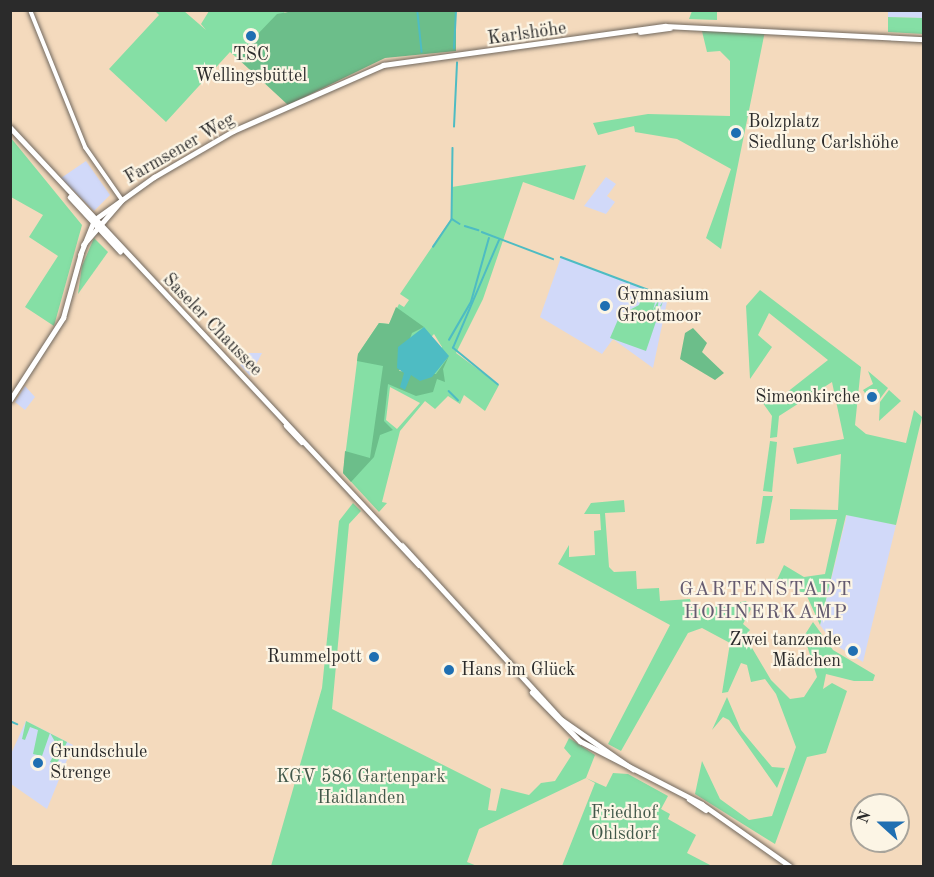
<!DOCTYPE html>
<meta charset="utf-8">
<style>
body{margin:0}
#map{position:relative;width:934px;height:877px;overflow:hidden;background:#f4dabd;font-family:"Old Standard TT",serif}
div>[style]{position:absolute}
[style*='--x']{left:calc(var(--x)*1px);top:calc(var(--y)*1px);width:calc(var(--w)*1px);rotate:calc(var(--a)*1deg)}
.built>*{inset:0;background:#d1d9f9}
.green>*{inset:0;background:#85dfa5}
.forest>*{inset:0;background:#6cbe8a}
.water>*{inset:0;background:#4ebcc3}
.stream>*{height:1.5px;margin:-0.75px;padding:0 0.75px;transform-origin:0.75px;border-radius:0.75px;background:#4ebcc3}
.roads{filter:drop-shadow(0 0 2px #71685e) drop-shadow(0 0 2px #71685e)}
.tertiary>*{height:4px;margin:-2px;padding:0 2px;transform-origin:2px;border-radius:2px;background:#fff}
.secondary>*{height:4.5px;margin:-2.25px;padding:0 2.25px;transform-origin:2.25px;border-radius:2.25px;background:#fff}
.primary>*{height:4.5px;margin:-2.25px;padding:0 2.25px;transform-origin:2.25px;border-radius:2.25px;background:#fff}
.dots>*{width:16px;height:16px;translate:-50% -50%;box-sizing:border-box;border:3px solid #fcf5e5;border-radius:50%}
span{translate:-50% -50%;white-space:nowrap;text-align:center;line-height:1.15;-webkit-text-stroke:4.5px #fcf5e5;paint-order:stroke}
.street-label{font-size:18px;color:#2b2b2b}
.poi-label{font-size:18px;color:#2b2b2b}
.left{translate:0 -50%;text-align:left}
.right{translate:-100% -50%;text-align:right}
.park-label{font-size:18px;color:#42584a}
.neighbourhood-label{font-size:20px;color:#655b70;letter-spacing:1.5px}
.frame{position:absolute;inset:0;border:12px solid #2b2b2b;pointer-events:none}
.north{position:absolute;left:850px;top:793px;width:60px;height:60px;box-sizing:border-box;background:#fcf5e5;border:2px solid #a8a49b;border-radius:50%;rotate:291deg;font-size:16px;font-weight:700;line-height:24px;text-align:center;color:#2b2b2b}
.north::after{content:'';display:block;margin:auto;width:21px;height:27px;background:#1f6fb2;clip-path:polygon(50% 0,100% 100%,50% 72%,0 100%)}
</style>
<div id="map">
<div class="built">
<div style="clip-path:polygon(888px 11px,923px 11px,923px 18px,888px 17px)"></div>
<div style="clip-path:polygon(86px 161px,110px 195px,94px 211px,61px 178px)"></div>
<div style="clip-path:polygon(606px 177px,616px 184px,607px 196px,615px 202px,606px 214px,584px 206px)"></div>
<div style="clip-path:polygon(561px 257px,668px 297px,653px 368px,613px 339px,602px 354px,540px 317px)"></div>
<div style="clip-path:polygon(249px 353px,262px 353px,250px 376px,240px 365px)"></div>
<div style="clip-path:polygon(25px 386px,35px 397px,25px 410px,15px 402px)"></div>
<div style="clip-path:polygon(847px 514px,896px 525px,863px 662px,834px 644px,820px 625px)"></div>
<div style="clip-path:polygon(26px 721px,73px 745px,47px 809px,11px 784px,10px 756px)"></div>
</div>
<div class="green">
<div style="clip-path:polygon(155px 11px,184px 11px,206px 30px,201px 24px,209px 11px,286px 11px,236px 57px,230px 52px,166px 122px,109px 69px,159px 15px)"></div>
<div style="clip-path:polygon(692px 11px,717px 11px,717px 20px,689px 19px)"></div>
<div style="clip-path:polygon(888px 17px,923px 18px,923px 34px,888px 32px)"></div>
<div style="clip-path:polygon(701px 27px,765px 31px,721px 249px,706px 238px,731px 169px,677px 139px,635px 132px,634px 126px,598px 135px,593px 123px,648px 114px,730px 116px,730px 61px,720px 51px,707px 52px)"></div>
<div style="clip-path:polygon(11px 138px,82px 225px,54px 326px,25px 307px,58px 256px,29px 237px,43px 215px,11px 197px)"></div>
<div style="clip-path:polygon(evenodd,586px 165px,574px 200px,523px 182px,483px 299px,456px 353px,499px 385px,485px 411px,464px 395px,460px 404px,448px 396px,435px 409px,425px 401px,400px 431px,382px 502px,387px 503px,379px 512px,343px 473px,358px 354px,379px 323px,389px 324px,399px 304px,404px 307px,409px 300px,400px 294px,451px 219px,452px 187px,586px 165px,434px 334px,442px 347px,420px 380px,399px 371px,434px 334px,586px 165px,390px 387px,420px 403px,397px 429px,386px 420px,390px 387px)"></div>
<div style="clip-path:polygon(94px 238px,108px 252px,78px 294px,82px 266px)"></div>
<div style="clip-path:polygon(760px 290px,861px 367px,855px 425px,866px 434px,906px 443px,914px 410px,922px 417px,896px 525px,846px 515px,820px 625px,806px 594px,776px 582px,784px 565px,804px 577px,825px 574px,837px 519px,790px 520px,790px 509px,838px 510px,841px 454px,797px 464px,793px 448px,844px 439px,832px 382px,779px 416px,777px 437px,770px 438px,772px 416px,760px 399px,765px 395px,772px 404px,828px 360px,769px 313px,758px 335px,772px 347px,750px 379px,746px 306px)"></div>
<div style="clip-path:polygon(643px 294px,656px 299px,653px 310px,659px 299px,657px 311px,663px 301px,646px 351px,610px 338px,620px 315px,639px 305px)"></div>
<div style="clip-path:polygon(868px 371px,888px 388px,879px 400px,877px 389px,869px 389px,867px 396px,863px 390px,873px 384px)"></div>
<div style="clip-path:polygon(889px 390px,901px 401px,879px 421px,880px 402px)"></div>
<div style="clip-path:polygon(770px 441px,777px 442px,772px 492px,763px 491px)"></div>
<div style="clip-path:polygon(763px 496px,773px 496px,764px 543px,756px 544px)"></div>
<div style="clip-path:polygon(624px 500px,625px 512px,605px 513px,609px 567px,614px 572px,636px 571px,637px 589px,659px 588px,660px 601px,690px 599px,693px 610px,746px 601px,751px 609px,743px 624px,750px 630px,745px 636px,771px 680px,790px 699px,804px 697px,817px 677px,804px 636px,813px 622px,833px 650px,875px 675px,873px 681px,854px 681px,826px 674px,823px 689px,832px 683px,847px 691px,826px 753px,807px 757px,775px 844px,695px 794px,702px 761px,720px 799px,749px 820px,772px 816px,796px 747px,776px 694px,765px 679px,751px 682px,747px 665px,741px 663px,728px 692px,722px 693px,730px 643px,702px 628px,688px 633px,621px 751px,608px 744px,670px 625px,558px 564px,569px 545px,569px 557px,595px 555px,594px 531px,601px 530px,600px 514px,584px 514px,591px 503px)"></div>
<div style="clip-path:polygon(353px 503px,361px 511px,349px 524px,332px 709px,491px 789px,488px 810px,496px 811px,501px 788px,529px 795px,541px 783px,555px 781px,571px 756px,564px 748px,569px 738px,595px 755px,586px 778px,606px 787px,613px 773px,628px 774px,668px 796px,661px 809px,670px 814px,668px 819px,696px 835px,687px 853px,712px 866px,562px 866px,595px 783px,586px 778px,479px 829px,467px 862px,477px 866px,271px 866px,322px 688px,339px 521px)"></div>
<div style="clip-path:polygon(727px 697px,741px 730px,772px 767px,785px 768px,777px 788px,729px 720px,723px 717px,712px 730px)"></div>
<div style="clip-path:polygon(26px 721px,67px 742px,57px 764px,50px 762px,58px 747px,50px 733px,42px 756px,33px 754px,38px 730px,30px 727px,25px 740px,22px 739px)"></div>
</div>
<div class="forest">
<div style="clip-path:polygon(299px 10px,456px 11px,456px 51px,385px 58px,288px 105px,236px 57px,277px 14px)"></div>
<div style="clip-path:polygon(396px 307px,424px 327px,412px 333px,399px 371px,436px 374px,449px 356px,443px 369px,445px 382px,437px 379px,433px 392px,416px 396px,388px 384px,384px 421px,393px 430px,380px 435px,374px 457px,351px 482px,343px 473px,345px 451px,370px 458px,383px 366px,357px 361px,358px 354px,379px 323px,389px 324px)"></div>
<div style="clip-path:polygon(693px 328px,707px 343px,702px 352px,724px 373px,715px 380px,680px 359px,685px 333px)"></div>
</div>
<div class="water">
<div style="clip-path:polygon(424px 327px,449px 356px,432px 377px,420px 381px,411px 375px,405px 390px,400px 387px,404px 373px,397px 368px,398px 347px)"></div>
</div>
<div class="stream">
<div style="--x:418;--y:13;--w:39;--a:84"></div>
<div style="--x:454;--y:49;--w:39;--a:-87"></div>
<div style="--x:454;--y:127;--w:64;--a:-87.3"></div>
<div style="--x:453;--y:148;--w:71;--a:90.8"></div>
<div style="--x:452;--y:219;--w:9;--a:32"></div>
<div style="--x:465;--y:226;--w:14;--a:17"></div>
<div style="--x:482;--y:232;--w:76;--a:20.8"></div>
<div style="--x:433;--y:247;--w:32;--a:-56"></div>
<div style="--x:561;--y:257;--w:111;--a:20.6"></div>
<div style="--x:449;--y:340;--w:44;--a:-59.9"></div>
<div style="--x:471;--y:302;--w:66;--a:-74.3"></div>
<div style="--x:498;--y:385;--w:58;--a:-140.6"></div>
<div style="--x:453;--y:348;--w:117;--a:-66.9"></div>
<div style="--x:449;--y:391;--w:13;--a:45"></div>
<div style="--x:10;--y:721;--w:8;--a:23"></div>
</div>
<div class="roads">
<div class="tertiary">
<div style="--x:30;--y:10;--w:148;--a:68.1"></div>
<div style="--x:85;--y:147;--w:65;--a:55.1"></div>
</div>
<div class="secondary">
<div style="--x:640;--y:32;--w:30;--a:-8"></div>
<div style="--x:83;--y:245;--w:60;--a:-49.1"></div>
<div style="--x:80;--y:255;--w:38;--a:-68"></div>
<div style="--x:94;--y:220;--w:74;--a:-35.6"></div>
<div style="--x:154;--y:177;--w:91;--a:-30.2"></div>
<div style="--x:233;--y:131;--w:164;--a:-23.7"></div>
<div style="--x:383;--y:65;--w:285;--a:-7.9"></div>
<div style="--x:665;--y:26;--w:259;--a:2.9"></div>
<div style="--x:10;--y:400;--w:98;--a:-57.1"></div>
<div style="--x:63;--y:318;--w:67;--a:-74.5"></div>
</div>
<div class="primary">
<div style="--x:10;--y:127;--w:599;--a:46.96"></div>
<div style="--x:70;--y:197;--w:74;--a:47.2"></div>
<div style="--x:286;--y:425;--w:23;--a:47"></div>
<div style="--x:402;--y:545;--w:236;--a:47.6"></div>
<div style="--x:561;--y:719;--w:88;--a:34.8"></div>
<div style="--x:532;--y:692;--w:69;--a:45.6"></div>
<div style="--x:580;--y:741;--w:137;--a:27.3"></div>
<div style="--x:702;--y:804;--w:108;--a:35.2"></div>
<div style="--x:689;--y:799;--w:20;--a:33"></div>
</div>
</div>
<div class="dots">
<div style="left:251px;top:36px;background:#1f6fb2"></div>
<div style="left:736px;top:133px;background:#1f6fb2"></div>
<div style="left:605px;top:306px;background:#1f6fb2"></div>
<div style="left:872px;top:397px;background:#1f6fb2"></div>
<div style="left:853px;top:651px;background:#1f6fb2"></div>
<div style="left:374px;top:657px;background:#1f6fb2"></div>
<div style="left:449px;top:670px;background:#1f6fb2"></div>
<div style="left:38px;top:763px;background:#1f6fb2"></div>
</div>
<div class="street-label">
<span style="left:527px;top:34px;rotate:-8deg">Karlshöhe</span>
<span style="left:180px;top:149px;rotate:-30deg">Farmsener Weg</span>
<span style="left:212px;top:325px;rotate:46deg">Saseler Chaussee</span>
</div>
<div class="poi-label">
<span style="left:251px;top:66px">TSC<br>Wellingsbüttel</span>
<span class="left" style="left:748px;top:133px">Bolzplatz<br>Siedlung Carlshöhe</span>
<span class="left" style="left:617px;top:306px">Gymnasium<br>Grootmoor</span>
<span class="right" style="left:860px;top:397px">Simeonkirche</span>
<span class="right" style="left:841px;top:651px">Zwei tanzende<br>Mädchen</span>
<span class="right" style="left:362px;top:657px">Rummelpott</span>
<span class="left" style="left:461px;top:670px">Hans im Glück</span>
<span class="left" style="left:50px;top:763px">Grundschule<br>Strenge</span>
</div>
<div class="park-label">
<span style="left:361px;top:788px">KGV 586 Gartenpark<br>Haidlanden</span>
<span style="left:624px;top:824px">Friedhof<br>Ohlsdorf</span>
</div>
<div class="neighbourhood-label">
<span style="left:766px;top:602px">GARTENSTADT<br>HOHNERKAMP</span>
</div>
<div class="frame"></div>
<div class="north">N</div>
</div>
